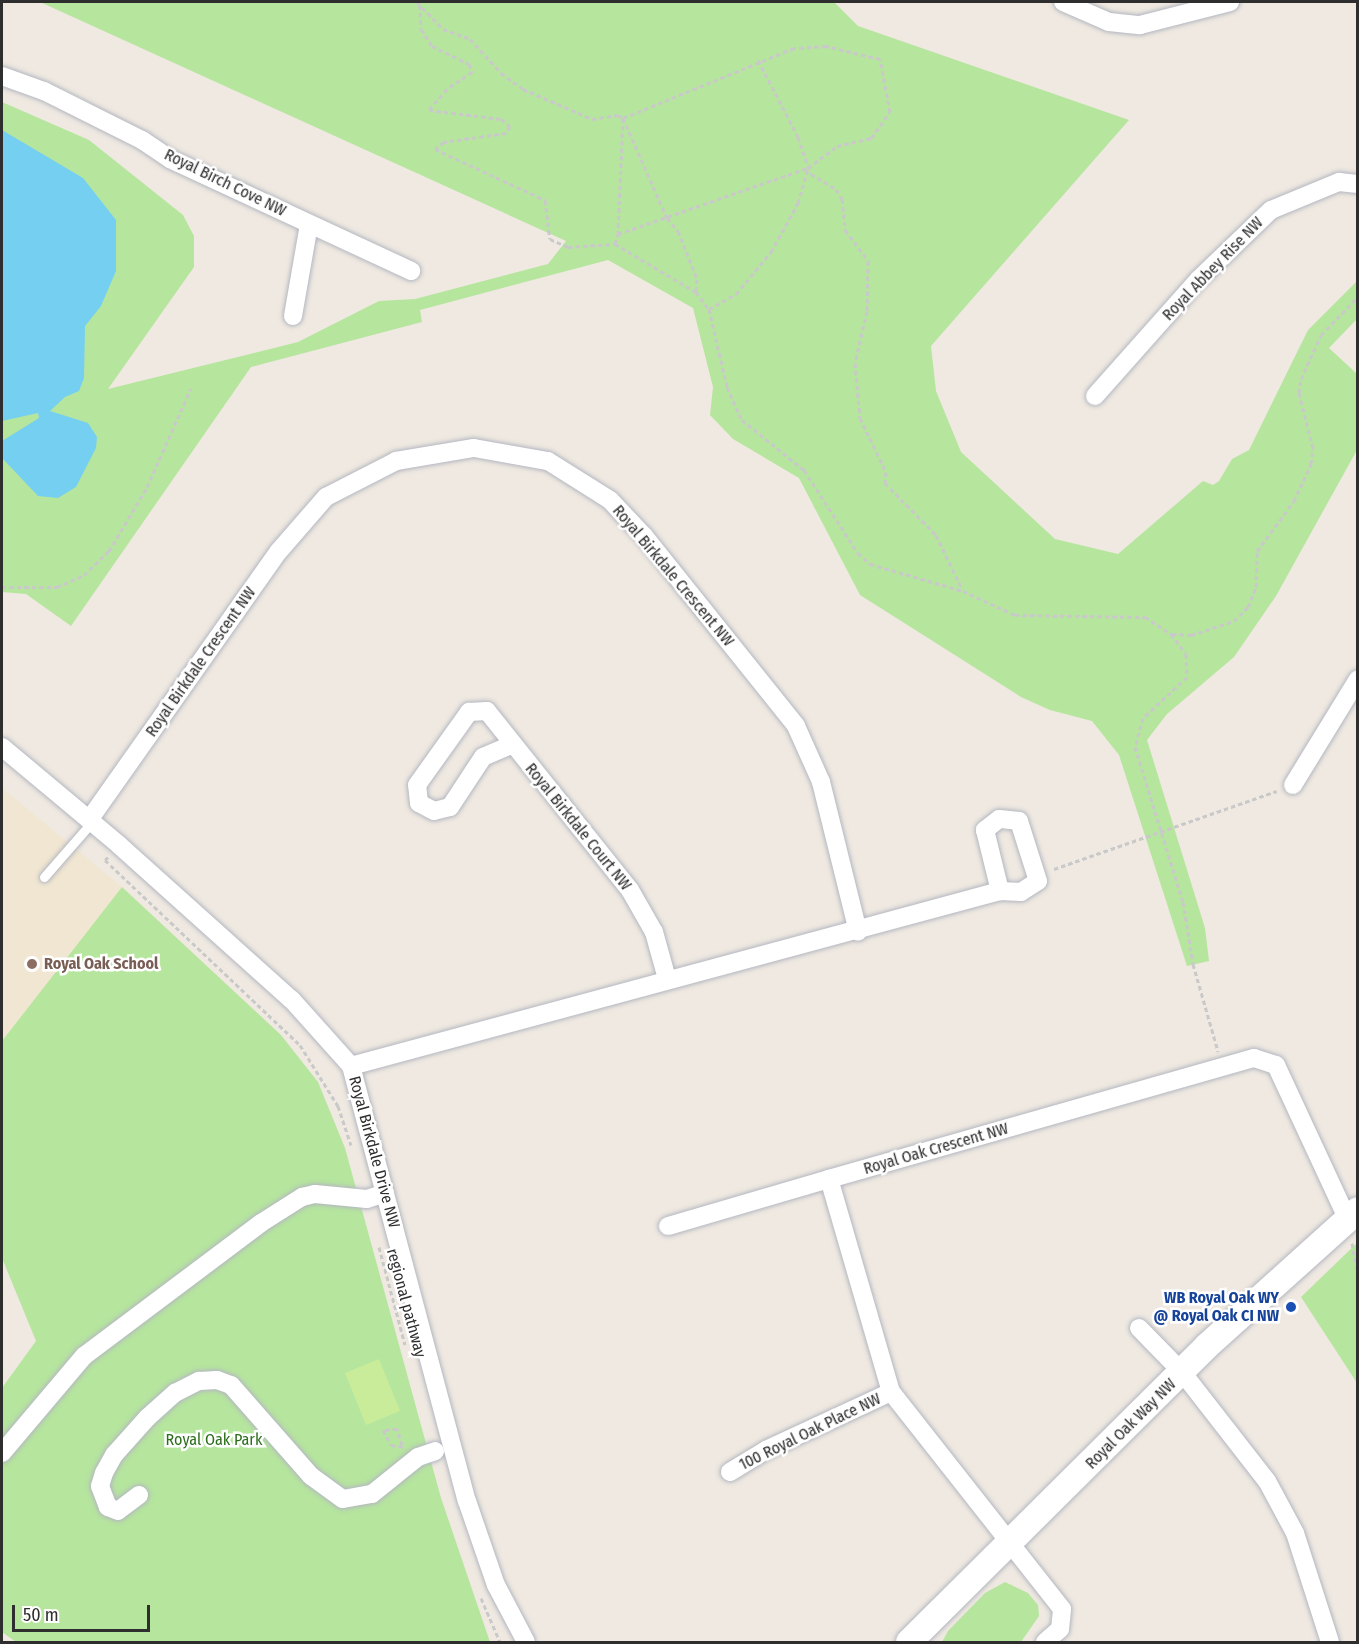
<!DOCTYPE html>
<style>
body{margin:0}
#map{position:relative;width:1359px;height:1644px;overflow:hidden;background:#efe9e1;font-family:"Fira Sans Condensed",sans-serif}
div>[style]{position:absolute}
[style*='--x']{left:calc(var(--x)*1px);top:calc(var(--y)*1px);width:calc(var(--w)*1px);rotate:calc(var(--a)*1deg)}
.education>*{inset:0;background:#f0e6d1}
.green>*{inset:0;background:#b6e59e}
.pitch>*{inset:0;background:#c9ec9a}
.water>*{inset:0;background:#75cff0}
.path>*{height:3px;margin-top:-1.5px;transform-origin:0;background:repeating-linear-gradient(90deg,#c9c9c9 0 4.5px,transparent 0 7.5px)}
.roads{filter:drop-shadow(0 0 2px #b4b7c1) drop-shadow(0 0 2px #b4b7c1)}
.lane>*{height:9px;margin:-4.5px;padding:0 4.5px;transform-origin:4.5px;border-radius:4.5px;background:#fff}
.street>*{height:18px;margin:-9px;padding:0 9px;transform-origin:9px;border-radius:9px;background:#fff}
.secondary>*{height:26px;margin:-13px;padding:0 13px;transform-origin:13px;border-radius:13px;background:#fff}
.dots>*{width:16px;height:16px;translate:-50% -50%;box-sizing:border-box;border:3px solid #fff;border-radius:50%}
span{translate:-50% -50%;white-space:nowrap;text-align:center;line-height:1.15;-webkit-text-stroke:5px #fff;paint-order:stroke}
.street-label{font-size:16px;color:#2e2e2e}
.education-label{font-size:16px;color:#785e54;font-weight:700}
.left{translate:0 -50%;text-align:left}
.transit-label{font-size:16px;color:#164399;font-weight:700}
.right{translate:-100% -50%;text-align:right}
.park-label{font-size:16px;color:#2c6e1b}
.frame{position:absolute;inset:0;border:3px solid #2e2e2e;pointer-events:none}
.scale{position:absolute;left:12px;top:1605px;width:138px;height:27px;box-sizing:border-box;border:3px solid #2e2e2e;border-top:0;padding-left:8px;font-size:18px;line-height:21px;white-space:nowrap;color:#2e2e2e;-webkit-text-stroke:4px #fff;paint-order:stroke}
</style>
<div id="map">
<div class="education">
<div style="clip-path:polygon(2px 788px,122px 887px,2px 1041px)"></div>
</div>
<div class="green">
<div style="clip-path:polygon(40px 2px,834px 2px,858px 26px,1129px 120px,931px 346px,936px 391px,961px 452px,1055px 539px,1118px 554px,1203px 481px,1213px 485px,1219px 481px,1232px 459px,1249px 450px,1308px 330px,1357px 281px,1357px 319px,1329px 348px,1357px 374px,1357px 450px,1276px 596px,1234px 657px,1167px 714px,1147px 740px,1205px 928px,1209px 961px,1187px 966px,1119px 755px,1092px 721px,1050px 710px,1021px 697px,860px 595px,799px 478px,733px 439px,710px 415px,713px 387px,693px 308px,608px 260px,420px 310px,422px 322px,251px 367px,71px 626px,26px 594px,2px 592px,2px 102px,89px 140px,183px 215px,194px 236px,194px 267px,108px 389px,298px 342px,379px 301px,415px 299px,548px 264px,566px 241px)"></div>
<div style="clip-path:polygon(122px 887px,281px 1035px,318px 1082px,345px 1148px,441px 1498px,490px 1642px,16px 1642px,2px 1632px,2px 1388px,36px 1341px,2px 1258px,2px 1041px)"></div>
<div style="clip-path:polygon(1357px 1243px,1357px 1383px,1301px 1297px)"></div>
<div style="clip-path:polygon(1005px 1582px,1028px 1593px,1038px 1605px,1039px 1616px,1021px 1642px,942px 1642px,948px 1631px,985px 1593px)"></div>
</div>
<div class="pitch">
<div style="clip-path:polygon(379px 1359px,400px 1411px,366px 1425px,345px 1373px)"></div>
</div>
<div class="water">
<div style="clip-path:polygon(2px 130px,83px 178px,116px 220px,116px 271px,101px 306px,85px 326px,84px 378px,79px 391px,65px 397px,50px 411px,88px 423px,97px 437px,96px 448px,76px 487px,58px 498px,38px 496px,2px 458px,2px 441px,39px 418px,38px 413px,2px 421px)"></div>
</div>
<div class="path">
<div style="--x:417;--y:2;--w:37;--a:46"></div>
<div style="--x:443;--y:29;--w:29;--a:20"></div>
<div style="--x:470;--y:39;--w:46;--a:47.6"></div>
<div style="--x:501;--y:73;--w:27;--a:36"></div>
<div style="--x:523;--y:89;--w:75;--a:23.5"></div>
<div style="--x:592;--y:119;--w:26;--a:-9"></div>
<div style="--x:618;--y:115;--w:6;--a:31"></div>
<div style="--x:623;--y:118;--w:109;--a:66.3"></div>
<div style="--x:667;--y:218;--w:17;--a:50"></div>
<div style="--x:678;--y:231;--w:52;--a:68.4"></div>
<div style="--x:697;--y:279;--w:13;--a:94"></div>
<div style="--x:420;--y:5;--w:24;--a:88"></div>
<div style="--x:421;--y:29;--w:20;--a:57"></div>
<div style="--x:432;--y:46;--w:41;--a:25.9"></div>
<div style="--x:469;--y:64;--w:9;--a:69"></div>
<div style="--x:472;--y:72;--w:30;--a:146"></div>
<div style="--x:447;--y:89;--w:28;--a:131"></div>
<div style="--x:429;--y:110;--w:73;--a:7.1"></div>
<div style="--x:501;--y:119;--w:11;--a:38"></div>
<div style="--x:510;--y:126;--w:8;--a:120"></div>
<div style="--x:506;--y:133;--w:63;--a:171.7"></div>
<div style="--x:444;--y:142;--w:11;--a:142"></div>
<div style="--x:435;--y:149;--w:121;--a:24.9"></div>
<div style="--x:545;--y:200;--w:39;--a:83"></div>
<div style="--x:550;--y:239;--w:20;--a:24"></div>
<div style="--x:568;--y:247;--w:47;--a:-3.7"></div>
<div style="--x:615;--y:244;--w:94;--a:30.7"></div>
<div style="--x:696;--y:292;--w:21;--a:53"></div>
<div style="--x:709;--y:309;--w:80;--a:77"></div>
<div style="--x:727;--y:387;--w:36;--a:66"></div>
<div style="--x:742;--y:420;--w:80;--a:38.9"></div>
<div style="--x:804;--y:470;--w:99;--a:57"></div>
<div style="--x:858;--y:553;--w:16;--a:43"></div>
<div style="--x:870;--y:564;--w:97;--a:16.2"></div>
<div style="--x:963;--y:591;--w:57;--a:24.8"></div>
<div style="--x:1015;--y:615;--w:130;--a:0.9"></div>
<div style="--x:1145;--y:617;--w:31;--a:33"></div>
<div style="--x:1171;--y:634;--w:25;--a:53"></div>
<div style="--x:1186;--y:654;--w:23;--a:88"></div>
<div style="--x:1187;--y:677;--w:60;--a:137"></div>
<div style="--x:1143;--y:718;--w:30;--a:105"></div>
<div style="--x:1135;--y:747;--w:162;--a:72.8"></div>
<div style="--x:1183;--y:902;--w:63;--a:80.8"></div>
<div style="--x:1193;--y:964;--w:91;--a:74"></div>
<div style="--x:758;--y:60;--w:87;--a:62.5"></div>
<div style="--x:798;--y:137;--w:39;--a:71"></div>
<div style="--x:811;--y:174;--w:29;--a:31"></div>
<div style="--x:836;--y:189;--w:12;--a:59"></div>
<div style="--x:842;--y:199;--w:31;--a:84"></div>
<div style="--x:845;--y:230;--w:39;--a:53"></div>
<div style="--x:868;--y:261;--w:50;--a:91.1"></div>
<div style="--x:867;--y:311;--w:53;--a:103"></div>
<div style="--x:855;--y:363;--w:55;--a:84.8"></div>
<div style="--x:860;--y:418;--w:60;--a:64.3"></div>
<div style="--x:886;--y:472;--w:11;--a:95"></div>
<div style="--x:885;--y:483;--w:73;--a:45.6"></div>
<div style="--x:936;--y:535;--w:60;--a:64.3"></div>
<div style="--x:615;--y:244;--w:10;--a:-73"></div>
<div style="--x:618;--y:234;--w:201;--a:-19.2"></div>
<div style="--x:808;--y:168;--w:36;--a:-37"></div>
<div style="--x:837;--y:146;--w:35;--a:-13"></div>
<div style="--x:871;--y:138;--w:32;--a:-54"></div>
<div style="--x:890;--y:112;--w:54;--a:-100.7"></div>
<div style="--x:880;--y:59;--w:56;--a:-166.5"></div>
<div style="--x:826;--y:46;--w:32;--a:176"></div>
<div style="--x:794;--y:48;--w:185;--a:157.7"></div>
<div style="--x:623;--y:118;--w:116;--a:92.5"></div>
<div style="--x:709;--y:309;--w:31;--a:-29"></div>
<div style="--x:736;--y:294;--w:55;--a:-50.2"></div>
<div style="--x:771;--y:252;--w:56;--a:-61.1"></div>
<div style="--x:798;--y:203;--w:36;--a:-74"></div>
<div style="--x:2;--y:587;--w:55;--a:0"></div>
<div style="--x:57;--y:587;--w:30;--a:-24"></div>
<div style="--x:84;--y:575;--w:35;--a:-44"></div>
<div style="--x:109;--y:551;--w:74;--a:-59.3"></div>
<div style="--x:147;--y:487;--w:108;--a:-66"></div>
<div style="--x:1172;--y:634;--w:19;--a:3"></div>
<div style="--x:1191;--y:635;--w:45;--a:-18"></div>
<div style="--x:1234;--y:621;--w:20;--a:-45"></div>
<div style="--x:1248;--y:607;--w:22;--a:-68"></div>
<div style="--x:1256;--y:587;--w:36;--a:-88"></div>
<div style="--x:1257;--y:551;--w:62;--a:-53.5"></div>
<div style="--x:1294;--y:501;--w:41;--a:-65.3"></div>
<div style="--x:1311;--y:464;--w:16;--a:-83"></div>
<div style="--x:1313;--y:448;--w:57;--a:-104.3"></div>
<div style="--x:1299;--y:393;--w:14;--a:-82"></div>
<div style="--x:1301;--y:379;--w:48;--a:-65.6"></div>
<div style="--x:1321;--y:335;--w:53;--a:-45.8"></div>
<div style="--x:108;--y:857;--w:4;--a:135"></div>
<div style="--x:105;--y:860;--w:269;--a:43.5"></div>
<div style="--x:300;--y:1045;--w:72;--a:58.1"></div>
<div style="--x:338;--y:1106;--w:41;--a:71.6"></div>
<div style="--x:1054;--y:869;--w:236;--a:-19.3"></div>
<div style="--x:1352;--y:1243;--w:34;--a:80"></div>
<div style="--x:379;--y:1247;--w:101;--a:75.1"></div>
<div style="--x:402;--y:1445;--w:17;--a:-107"></div>
<div style="--x:397;--y:1429;--w:14;--a:176"></div>
<div style="--x:383;--y:1430;--w:17;--a:62"></div>
<div style="--x:391;--y:1445;--w:14;--a:8"></div>
<div style="--x:481;--y:1598;--w:48;--a:66.6"></div>
</div>
<div class="roads">
<div class="lane">
<div style="--x:44;--y:877;--w:73;--a:-48.9"></div>
</div>
<div class="street">
<div style="--x:1063;--y:2;--w:50;--a:23.5"></div>
<div style="--x:1109;--y:22;--w:31;--a:6"></div>
<div style="--x:1140;--y:25;--w:93;--a:-14.3"></div>
<div style="--x:2;--y:76;--w:45;--a:19.7"></div>
<div style="--x:44;--y:91;--w:110;--a:26.6"></div>
<div style="--x:142;--y:140;--w:34;--a:34"></div>
<div style="--x:170;--y:159;--w:266;--a:24.9"></div>
<div style="--x:293;--y:316;--w:93;--a:-80.1"></div>
<div style="--x:1095;--y:396;--w:155;--a:-48.4"></div>
<div style="--x:1198;--y:280;--w:101;--a:-43.8"></div>
<div style="--x:1271;--y:210;--w:74;--a:-22.4"></div>
<div style="--x:1339;--y:182;--w:19;--a:6"></div>
<div style="--x:511;--y:745;--w:30;--a:157"></div>
<div style="--x:483;--y:757;--w:60;--a:123.4"></div>
<div style="--x:450;--y:807;--w:16;--a:166"></div>
<div style="--x:434;--y:811;--w:17;--a:-152"></div>
<div style="--x:419;--y:803;--w:18;--a:-96"></div>
<div style="--x:417;--y:785;--w:90;--a:-54.5"></div>
<div style="--x:469;--y:712;--w:18;--a:-3"></div>
<div style="--x:487;--y:711;--w:229;--a:51.4"></div>
<div style="--x:630;--y:890;--w:48;--a:60.3"></div>
<div style="--x:654;--y:932;--w:49;--a:74.5"></div>
<div style="--x:2;--y:747;--w:153;--a:39.9"></div>
<div style="--x:119;--y:845;--w:232;--a:41.9"></div>
<div style="--x:292;--y:1000;--w:89;--a:48.2"></div>
<div style="--x:351;--y:1066;--w:450;--a:75.1"></div>
<div style="--x:467;--y:1501;--w:89;--a:71"></div>
<div style="--x:496;--y:1585;--w:64;--a:62.2"></div>
<div style="--x:1293;--y:785;--w:124;--a:-58.5"></div>
<div style="--x:89;--y:820;--w:329;--a:-54.8"></div>
<div style="--x:279;--y:551;--w:72;--a:-49"></div>
<div style="--x:326;--y:497;--w:79;--a:-27.2"></div>
<div style="--x:396;--y:461;--w:79;--a:-9.5"></div>
<div style="--x:474;--y:448;--w:75;--a:10"></div>
<div style="--x:548;--y:461;--w:73;--a:32.2"></div>
<div style="--x:610;--y:500;--w:50;--a:46.6"></div>
<div style="--x:644;--y:536;--w:243;--a:51.3"></div>
<div style="--x:796;--y:726;--w:61;--a:65.9"></div>
<div style="--x:821;--y:782;--w:154;--a:76.1"></div>
<div style="--x:351;--y:1066;--w:672;--a:-15.09"></div>
<div style="--x:1000;--y:891;--w:21;--a:3"></div>
<div style="--x:1021;--y:892;--w:20;--a:-33"></div>
<div style="--x:1038;--y:881;--w:63;--a:-107.6"></div>
<div style="--x:1019;--y:821;--w:20;--a:-174"></div>
<div style="--x:999;--y:819;--w:18;--a:142"></div>
<div style="--x:985;--y:830;--w:63;--a:76.2"></div>
<div style="--x:668;--y:1226;--w:168;--a:-16.3"></div>
<div style="--x:1139;--y:1328;--w:62;--a:45.7"></div>
<div style="--x:1182;--y:1372;--w:138;--a:52.1"></div>
<div style="--x:1267;--y:1481;--w:59;--a:61.7"></div>
<div style="--x:1295;--y:1533;--w:114;--a:72.2"></div>
<div style="--x:2;--y:1453;--w:127;--a:-49.8"></div>
<div style="--x:84;--y:1356;--w:221;--a:-36.9"></div>
<div style="--x:261;--y:1223;--w:49;--a:-32.4"></div>
<div style="--x:302;--y:1197;--w:13;--a:-13"></div>
<div style="--x:315;--y:1194;--w:52;--a:5.5"></div>
<div style="--x:367;--y:1199;--w:19;--a:-18"></div>
<div style="--x:730;--y:1472;--w:42;--a:-31.4"></div>
<div style="--x:766;--y:1450;--w:138;--a:-24.9"></div>
<div style="--x:139;--y:1495;--w:26;--a:143"></div>
<div style="--x:118;--y:1511;--w:11;--a:-158"></div>
<div style="--x:108;--y:1507;--w:22;--a:-111"></div>
<div style="--x:100;--y:1486;--w:14;--a:-73"></div>
<div style="--x:104;--y:1473;--w:21;--a:-61"></div>
<div style="--x:114;--y:1455;--w:50;--a:-48.3"></div>
<div style="--x:147;--y:1418;--w:38;--a:-42"></div>
<div style="--x:175;--y:1393;--w:27;--a:-27"></div>
<div style="--x:199;--y:1381;--w:18;--a:-3"></div>
<div style="--x:217;--y:1380;--w:15;--a:20"></div>
<div style="--x:231;--y:1385;--w:121;--a:48.7"></div>
<div style="--x:311;--y:1476;--w:39;--a:36"></div>
<div style="--x:343;--y:1499;--w:29;--a:-10"></div>
<div style="--x:372;--y:1494;--w:59;--a:-38.8"></div>
<div style="--x:418;--y:1457;--w:18;--a:-19"></div>
<div style="--x:1045;--y:1642;--w:20;--a:-41"></div>
<div style="--x:1060;--y:1629;--w:20;--a:-84"></div>
<div style="--x:1062;--y:1609;--w:276;--a:-128.2"></div>
<div style="--x:891;--y:1392;--w:222;--a:-106.2"></div>
<div style="--x:829;--y:1179;--w:442;--a:-15.9"></div>
<div style="--x:1254;--y:1058;--w:23;--a:18"></div>
<div style="--x:1276;--y:1065;--w:169;--a:65.1"></div>
</div>
<div class="secondary">
<div style="--x:909;--y:1642;--w:420;--a:-44.8"></div>
<div style="--x:1207;--y:1346;--w:203;--a:-42"></div>
</div>
</div>
<div class="dots">
<div style="left:32px;top:964px;background:#8d6e63"></div>
<div style="left:1291px;top:1307px;background:#1a4fb4"></div>
</div>
<div class="street-label">
<span style="left:225px;top:183px;rotate:26deg">Royal Birch Cove NW</span>
<span style="left:1213px;top:269px;rotate:-46deg">Royal Abbey Rise NW</span>
<span style="left:673px;top:576px;rotate:50deg">Royal Birkdale Crescent NW</span>
<span style="left:201px;top:662px;rotate:-55deg">Royal Birkdale Crescent NW</span>
<span style="left:578px;top:827px;rotate:51deg">Royal Birkdale Court NW</span>
<span style="left:936px;top:1149px;rotate:-16deg">Royal Oak Crescent NW</span>
<span style="left:374px;top:1152px;rotate:75deg">Royal Birkdale Drive NW</span>
<span style="left:406px;top:1303px;rotate:75deg">regional pathway</span>
<span style="left:1131px;top:1424px;rotate:-45deg">Royal Oak Way NW</span>
<span style="left:810px;top:1432px;rotate:-26deg">100 Royal Oak Place NW</span>
</div>
<div class="education-label">
<span class="left" style="left:44px;top:964px">Royal Oak School</span>
</div>
<div class="transit-label">
<span class="right" style="left:1279px;top:1307px">WB Royal Oak WY<br>@ Royal Oak CI NW</span>
</div>
<div class="park-label">
<span style="left:214px;top:1440px">Royal Oak Park</span>
</div>
<div class="frame"></div>
<div class="scale">50 m</div>
</div>
